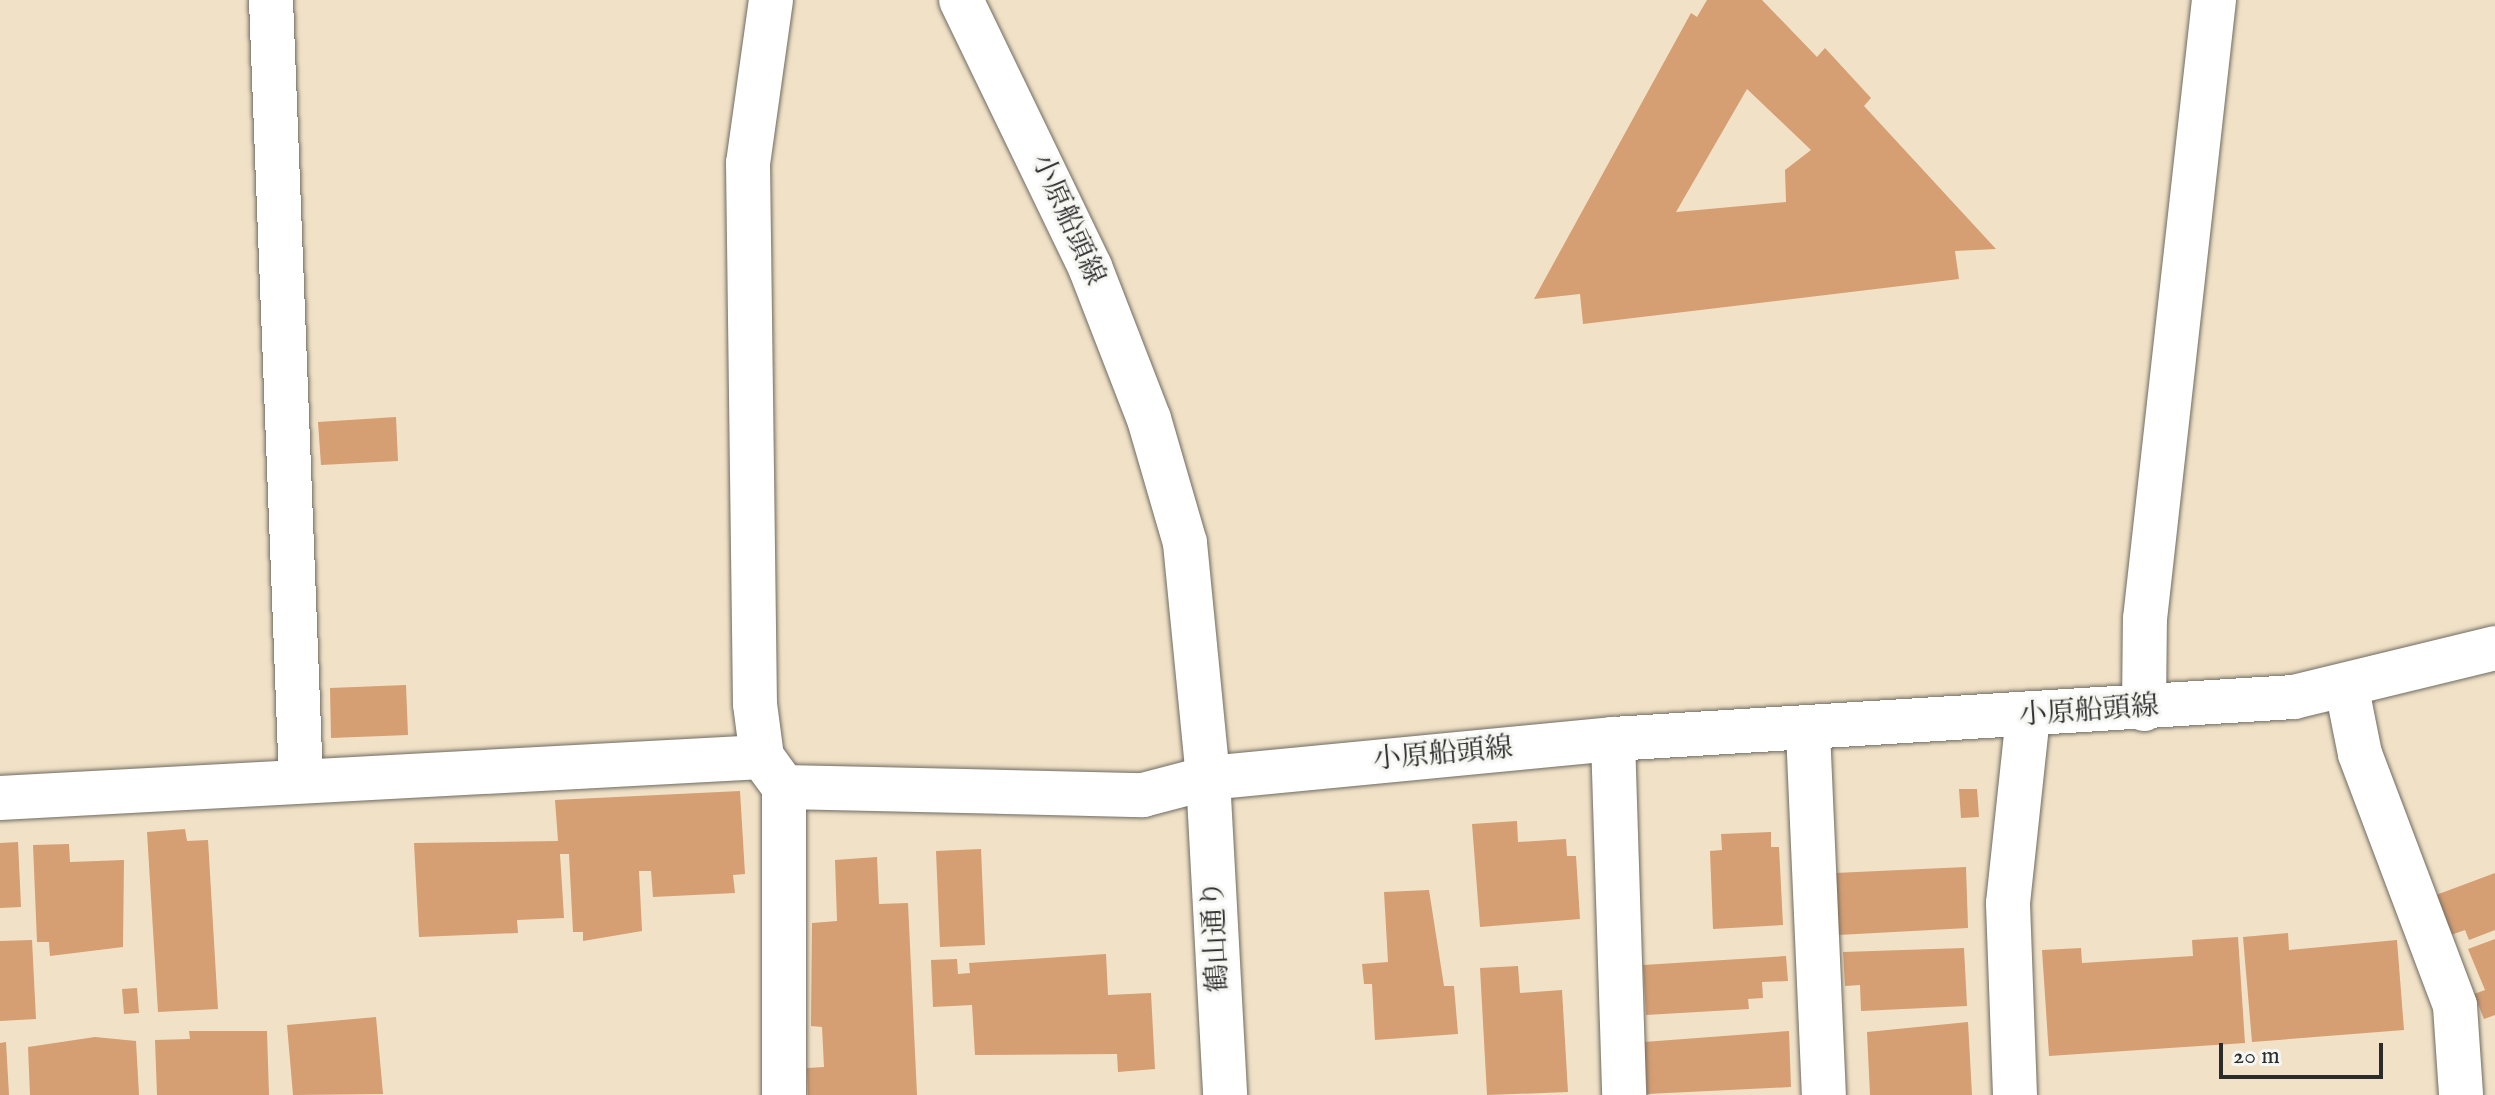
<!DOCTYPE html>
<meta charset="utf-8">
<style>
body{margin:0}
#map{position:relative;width:2495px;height:1095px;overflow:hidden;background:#f1e2c7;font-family:"IM FELL English","Noto Serif JP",serif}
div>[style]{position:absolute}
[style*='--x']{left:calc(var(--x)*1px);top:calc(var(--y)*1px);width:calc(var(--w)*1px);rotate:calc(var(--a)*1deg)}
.building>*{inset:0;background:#d59e73}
.roads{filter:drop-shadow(0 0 2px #706b62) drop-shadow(0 0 2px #706b62)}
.minor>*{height:44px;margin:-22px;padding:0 22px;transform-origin:22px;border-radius:22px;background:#fff}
.tertiary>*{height:44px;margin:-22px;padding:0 22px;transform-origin:22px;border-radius:22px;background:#fff}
.secondary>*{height:44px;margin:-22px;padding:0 22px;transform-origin:22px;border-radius:22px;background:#fff}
span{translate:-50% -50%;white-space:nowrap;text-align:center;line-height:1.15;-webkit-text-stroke:6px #f6f6f2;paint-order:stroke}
.street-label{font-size:28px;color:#2b2b2b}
.scale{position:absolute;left:2219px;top:1043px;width:164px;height:36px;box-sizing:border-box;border:4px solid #2b2b2b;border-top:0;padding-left:10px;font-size:24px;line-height:28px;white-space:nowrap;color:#2b2b2b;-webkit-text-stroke:6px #f6f6f2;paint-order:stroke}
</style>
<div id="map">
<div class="building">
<div style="clip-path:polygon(evenodd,1707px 0,1762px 0,1817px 57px,1825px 48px,1871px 98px,1864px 106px,1996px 249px,1955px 251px,1959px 279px,1583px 324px,1580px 294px,1534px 299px,1691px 13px,1697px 17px,1707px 0,1747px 89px,1811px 150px,1785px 170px,1786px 202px,1676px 212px,1747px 89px)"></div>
<div style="clip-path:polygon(396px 417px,398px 461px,321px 465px,318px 422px)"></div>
<div style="clip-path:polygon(406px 685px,408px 735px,331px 738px,330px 688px)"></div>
<div style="clip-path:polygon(1959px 789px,1977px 789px,1979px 817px,1961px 818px)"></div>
<div style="clip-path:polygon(740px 791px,745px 874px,733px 875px,735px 893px,653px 897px,651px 871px,639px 871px,642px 931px,583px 941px,583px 932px,573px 932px,569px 854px,560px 854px,564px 918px,517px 920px,518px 933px,419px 937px,414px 843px,558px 841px,555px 800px)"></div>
<div style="clip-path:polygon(1517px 821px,1518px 842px,1566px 839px,1567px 856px,1576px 856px,1580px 919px,1480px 927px,1472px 824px)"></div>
<div style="clip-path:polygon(185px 829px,187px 841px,208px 840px,218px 1009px,158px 1012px,147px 832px)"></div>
<div style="clip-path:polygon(1771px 832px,1771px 847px,1779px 847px,1783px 925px,1713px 929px,1710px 851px,1722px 850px,1721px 834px)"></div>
<div style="clip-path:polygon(18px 842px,21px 907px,0 908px,0 843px)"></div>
<div style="clip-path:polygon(69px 844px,70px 862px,124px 860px,123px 947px,50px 956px,49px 942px,37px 942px,33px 845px)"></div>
<div style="clip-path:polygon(981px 849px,985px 945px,940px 947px,936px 851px)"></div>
<div style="clip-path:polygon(877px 857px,879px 904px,908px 903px,917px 1095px,808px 1095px,807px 1068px,824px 1067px,822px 1027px,811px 1026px,812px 923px,837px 921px,835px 860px)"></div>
<div style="clip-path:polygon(1966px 867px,1968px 928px,1838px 935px,1835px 873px)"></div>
<div style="clip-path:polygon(2495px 873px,2495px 930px,2469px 940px,2465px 930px,2451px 935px,2436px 895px)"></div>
<div style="clip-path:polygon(1429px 890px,1444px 986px,1454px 986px,1458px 1034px,1375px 1040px,1372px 984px,1364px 984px,1362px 964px,1388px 962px,1384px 892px)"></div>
<div style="clip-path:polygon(2288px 933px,2289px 950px,2397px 940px,2404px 1030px,2252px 1042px,2243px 937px)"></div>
<div style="clip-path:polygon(2238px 937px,2245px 1043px,2049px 1056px,2042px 950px,2081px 948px,2082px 963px,2193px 956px,2192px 940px)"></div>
<div style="clip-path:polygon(2495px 939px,2495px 1015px,2484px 1019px,2474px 994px,2485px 990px,2468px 949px)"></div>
<div style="clip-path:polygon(32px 940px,36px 1019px,0 1021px,0 941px)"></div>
<div style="clip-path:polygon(1964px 948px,1967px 1006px,1861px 1011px,1860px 985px,1845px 986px,1843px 952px)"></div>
<div style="clip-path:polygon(1106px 954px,1108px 995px,1151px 993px,1155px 1069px,1118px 1072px,1117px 1054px,975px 1055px,972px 1005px,933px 1007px,931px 960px,957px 959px,958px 974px,970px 973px,969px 963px)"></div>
<div style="clip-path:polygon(1786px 956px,1788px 981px,1762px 982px,1763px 998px,1748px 999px,1749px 1009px,1646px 1015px,1643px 965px)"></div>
<div style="clip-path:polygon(1518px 966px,1520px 993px,1562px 990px,1568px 1092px,1487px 1095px,1480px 968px)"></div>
<div style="clip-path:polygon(137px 988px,139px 1013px,124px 1014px,122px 989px)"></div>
<div style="clip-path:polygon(376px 1017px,383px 1094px,293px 1095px,287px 1025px)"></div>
<div style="clip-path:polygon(1968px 1022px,1972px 1095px,1870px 1095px,1867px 1032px)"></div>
<div style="clip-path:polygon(189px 1031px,267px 1031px,269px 1095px,157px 1095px,155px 1040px,190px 1039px)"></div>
<div style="clip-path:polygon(1789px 1031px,1791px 1087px,1647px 1094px,1644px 1042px)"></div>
<div style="clip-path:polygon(95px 1037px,136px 1041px,139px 1095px,30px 1095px,28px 1047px)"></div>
<div style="clip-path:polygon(6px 1042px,9px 1095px,0 1095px,0 1043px)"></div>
</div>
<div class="roads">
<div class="minor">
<div style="--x:271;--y:0;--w:782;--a:87.8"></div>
<div style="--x:771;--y:0;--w:165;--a:98"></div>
<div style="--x:748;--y:163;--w:541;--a:89.26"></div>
<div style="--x:755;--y:704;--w:53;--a:82.5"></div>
<div style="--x:762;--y:757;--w:37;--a:54"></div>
<div style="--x:784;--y:787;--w:308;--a:90"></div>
<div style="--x:2347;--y:689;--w:66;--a:78.7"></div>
<div style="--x:2360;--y:754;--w:269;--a:69.3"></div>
<div style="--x:2455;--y:1006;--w:89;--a:86.1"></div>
<div style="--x:2144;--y:709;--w:90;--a:-89.4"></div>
<div style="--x:2145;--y:619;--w:623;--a:-83.64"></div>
<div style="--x:1808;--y:731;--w:364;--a:87.5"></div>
<div style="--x:1613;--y:739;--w:356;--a:88.2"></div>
<div style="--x:784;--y:787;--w:359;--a:1.3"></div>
<div style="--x:1143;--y:795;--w:67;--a:-14.7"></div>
<div style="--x:0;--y:798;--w:763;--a:-3.08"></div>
<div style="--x:2015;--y:1095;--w:192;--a:-92.1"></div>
<div style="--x:2008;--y:903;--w:188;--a:-83.9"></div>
</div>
<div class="tertiary">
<div style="--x:1208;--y:778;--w:317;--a:86.9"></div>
</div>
<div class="secondary">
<div style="--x:961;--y:0;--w:297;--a:64.2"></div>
<div style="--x:1090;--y:267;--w:163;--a:68.8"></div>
<div style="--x:1149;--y:419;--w:129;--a:73.8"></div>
<div style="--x:1185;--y:543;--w:236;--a:84.4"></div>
<div style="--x:1208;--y:778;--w:407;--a:-5.5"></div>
<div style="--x:1613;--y:739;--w:682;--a:-3.53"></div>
<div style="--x:2294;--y:697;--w:207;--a:-13.7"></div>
</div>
</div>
<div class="street-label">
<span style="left:1067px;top:220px;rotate:66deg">小原船頭線</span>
<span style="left:2089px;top:712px;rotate:-4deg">小原船頭線</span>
<span style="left:1443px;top:755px;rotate:-5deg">小原船頭線</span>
<span style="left:1217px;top:936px;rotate:-93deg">鶴山通り</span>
</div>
<div class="scale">20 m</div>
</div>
